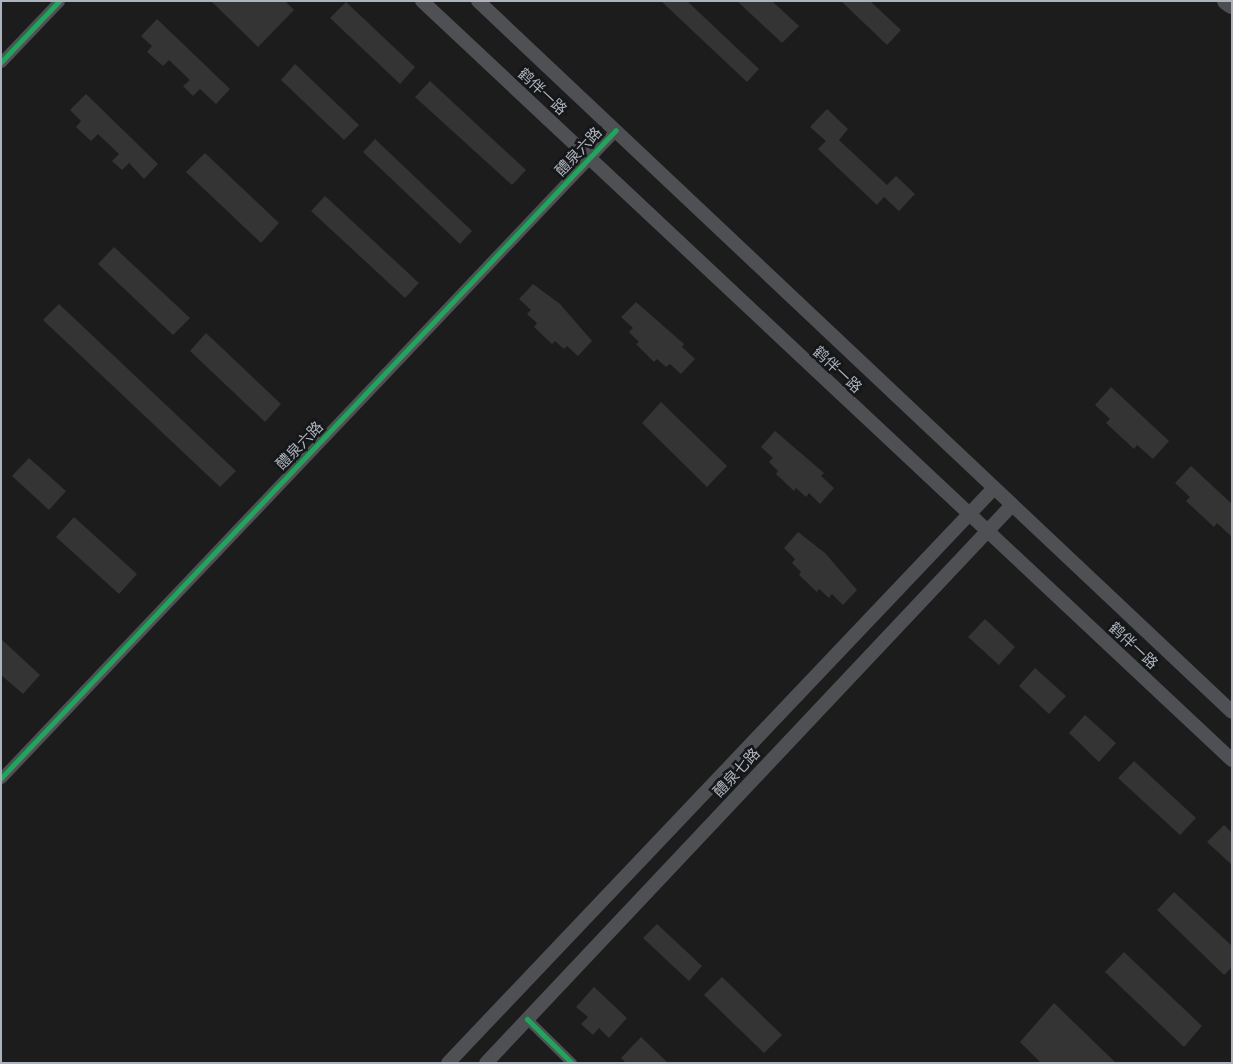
<!DOCTYPE html>
<meta charset="utf-8">
<style>
body{margin:0}
#map{position:relative;width:1233px;height:1064px;overflow:hidden;background:#1c1c1c;font-family:"Work Sans","Noto Sans SC",sans-serif}
div>[style]{position:absolute}
[style*='--x']{left:calc(var(--x)*1px);top:calc(var(--y)*1px);width:calc(var(--w)*1px);rotate:calc(var(--a)*1deg)}
.building>*{inset:0;background:#343434}
.minor>*{height:10px;margin:-5px;padding:0 5px;transform-origin:5px;border-radius:5px;background:#4f5155}
.tertiary>*{height:11px;margin:-5.5px;padding:0 5.5px;transform-origin:5.5px;border-radius:5.5px;background:#4f5155}
.secondary>*{height:14px;margin:-7px;padding:0 7px;transform-origin:7px;border-radius:7px;background:#4e5053}
.motorway>*{height:18px;margin:-9px;padding:0 9px;transform-origin:9px;border-radius:9px;background:#4d4e51}
.cycleway>*{height:5px;margin:-2.5px;padding:0 2.5px;transform-origin:2.5px;border-radius:2.5px;background:#20a55d}
span{translate:-50% -50%;white-space:nowrap;text-align:center;line-height:1.15;-webkit-text-stroke:5px #151618;paint-order:stroke}
.street-label{font-size:15px;color:#adb3bd}
.frame{position:absolute;inset:0;border:2px solid #adb3bd;pointer-events:none}
</style>
<div id="map">
<div class="building">
<div style="clip-path:polygon(211px 1px,285px 1px,294px 10px,258px 47px)"></div>
<div style="clip-path:polygon(661px 1px,687px 1px,759px 69px,747px 82px)"></div>
<div style="clip-path:polygon(737px 1px,772px 1px,799px 26px,782px 43px)"></div>
<div style="clip-path:polygon(841px 1px,870px 1px,901px 30px,887px 45px)"></div>
<div style="clip-path:polygon(346px 2px,415px 67px,400px 84px,330px 18px)"></div>
<div style="clip-path:polygon(157px 19px,230px 89px,216px 104px,200px 89px,193px 96px,183px 86px,190px 80px,169px 60px,163px 66px,147px 52px,152px 46px,141px 36px)"></div>
<div style="clip-path:polygon(295px 64px,359px 125px,344px 140px,281px 80px)"></div>
<div style="clip-path:polygon(430px 81px,526px 170px,512px 185px,415px 97px)"></div>
<div style="clip-path:polygon(86px 94px,158px 164px,144px 179px,129px 163px,122px 170px,112px 161px,119px 154px,98px 134px,91px 141px,76px 127px,81px 121px,70px 110px)"></div>
<div style="clip-path:polygon(827px 109px,848px 129px,839px 140px,887px 185px,896px 176px,915px 194px,899px 211px,884px 197px,877px 205px,818px 149px,826px 141px,810px 127px)"></div>
<div style="clip-path:polygon(375px 139px,472px 231px,460px 244px,363px 152px)"></div>
<div style="clip-path:polygon(205px 153px,279px 223px,261px 243px,186px 172px)"></div>
<div style="clip-path:polygon(325px 196px,419px 283px,405px 298px,311px 211px)"></div>
<div style="clip-path:polygon(114px 247px,190px 318px,173px 335px,98px 264px)"></div>
<div style="clip-path:polygon(533px 284px,560px 304px,592px 341px,578px 356px,567px 346px,564px 349px,555px 341px,552px 344px,534px 327px,537px 323px,527px 314px,531px 310px,519px 299px)"></div>
<div style="clip-path:polygon(636px 302px,684px 344px,682px 347px,695px 359px,681px 374px,670px 364px,666px 367px,657px 359px,654px 362px,636px 344px,639px 342px,629px 332px,633px 328px,621px 317px)"></div>
<div style="clip-path:polygon(59px 304px,236px 471px,220px 487px,43px 320px)"></div>
<div style="clip-path:polygon(206px 333px,281px 404px,265px 422px,190px 351px)"></div>
<div style="clip-path:polygon(1111px 387px,1169px 441px,1153px 459px,1137px 445px,1134px 449px,1106px 423px,1110px 419px,1095px 405px)"></div>
<div style="clip-path:polygon(661px 402px,727px 466px,707px 487px,642px 423px)"></div>
<div style="clip-path:polygon(775px 431px,824px 473px,821px 476px,834px 488px,820px 504px,809px 493px,806px 497px,796px 488px,794px 491px,776px 474px,778px 471px,769px 462px,773px 458px,761px 447px)"></div>
<div style="clip-path:polygon(29px 458px,66px 491px,49px 510px,12px 476px)"></div>
<div style="clip-path:polygon(1191px 466px,1232px 504px,1232px 537px,1217px 523px,1214px 527px,1186px 501px,1190px 497px,1175px 483px)"></div>
<div style="clip-path:polygon(74px 517px,137px 574px,119px 594px,56px 537px)"></div>
<div style="clip-path:polygon(798px 532px,825px 553px,857px 590px,843px 605px,832px 594px,829px 598px,819px 589px,817px 592px,799px 575px,801px 572px,792px 563px,795px 559px,784px 548px)"></div>
<div style="clip-path:polygon(985px 619px,1015px 647px,999px 665px,968px 637px)"></div>
<div style="clip-path:polygon(1px 639px,40px 675px,23px 694px,1px 675px)"></div>
<div style="clip-path:polygon(1035px 668px,1066px 696px,1049px 714px,1019px 686px)"></div>
<div style="clip-path:polygon(1085px 715px,1116px 743px,1099px 762px,1069px 733px)"></div>
<div style="clip-path:polygon(1134px 761px,1196px 818px,1180px 835px,1118px 778px)"></div>
<div style="clip-path:polygon(1224px 825px,1232px 833px,1232px 865px,1207px 842px)"></div>
<div style="clip-path:polygon(1174px 892px,1232px 946px,1232px 967px,1224px 975px,1157px 910px)"></div>
<div style="clip-path:polygon(657px 924px,702px 966px,689px 981px,643px 938px)"></div>
<div style="clip-path:polygon(1124px 952px,1202px 1026px,1184px 1047px,1105px 972px)"></div>
<div style="clip-path:polygon(722px 977px,782px 1035px,764px 1053px,704px 995px)"></div>
<div style="clip-path:polygon(594px 987px,627px 1018px,609px 1038px,599px 1028px,593px 1035px,581px 1024px,588px 1017px,576px 1007px)"></div>
<div style="clip-path:polygon(1054px 1003px,1116px 1063px,1041px 1063px,1020px 1042px)"></div>
<div style="clip-path:polygon(641px 1037px,668px 1063px,626px 1063px,621px 1058px)"></div>
</div>
<div class="minor">
<div style="--x:527;--y:1019;--w:63;--a:44.4"></div>
</div>
<div class="tertiary">
<div style="--x:1;--y:62;--w:84;--a:-46.4"></div>
<div style="--x:1;--y:778;--w:893;--a:-46.5"></div>
</div>
<div class="secondary">
<div style="--x:422;--y:1;--w:1110;--a:43.14"></div>
<div style="--x:478;--y:1;--w:1036;--a:43.32"></div>
<div style="--x:448;--y:1063;--w:793;--a:-46.48"></div>
<div style="--x:486;--y:1063;--w:767;--a:-46.69"></div>
</div>
<div class="motorway">
<div style="--x:1226;--y:1;--w:7;--a:34"></div>
</div>
<div class="cycleway">
<div style="--x:1;--y:62;--w:84;--a:-46.4"></div>
<div style="--x:1;--y:778;--w:893;--a:-46.5"></div>
<div style="--x:527;--y:1019;--w:63;--a:44.4"></div>
</div>
<div class="street-label">
<span style="left:542px;top:92px;rotate:43deg">鹤伴一路</span>
<span style="left:579px;top:152px;rotate:-47deg">醴泉六路</span>
<span style="left:837px;top:370px;rotate:43deg">鹤伴一路</span>
<span style="left:300px;top:446px;rotate:-46deg">醴泉六路</span>
<span style="left:1133px;top:646px;rotate:43deg">鹤伴一路</span>
<span style="left:737px;top:773px;rotate:-47deg">醴泉七路</span>
</div>
<div class="frame"></div>
</div>
